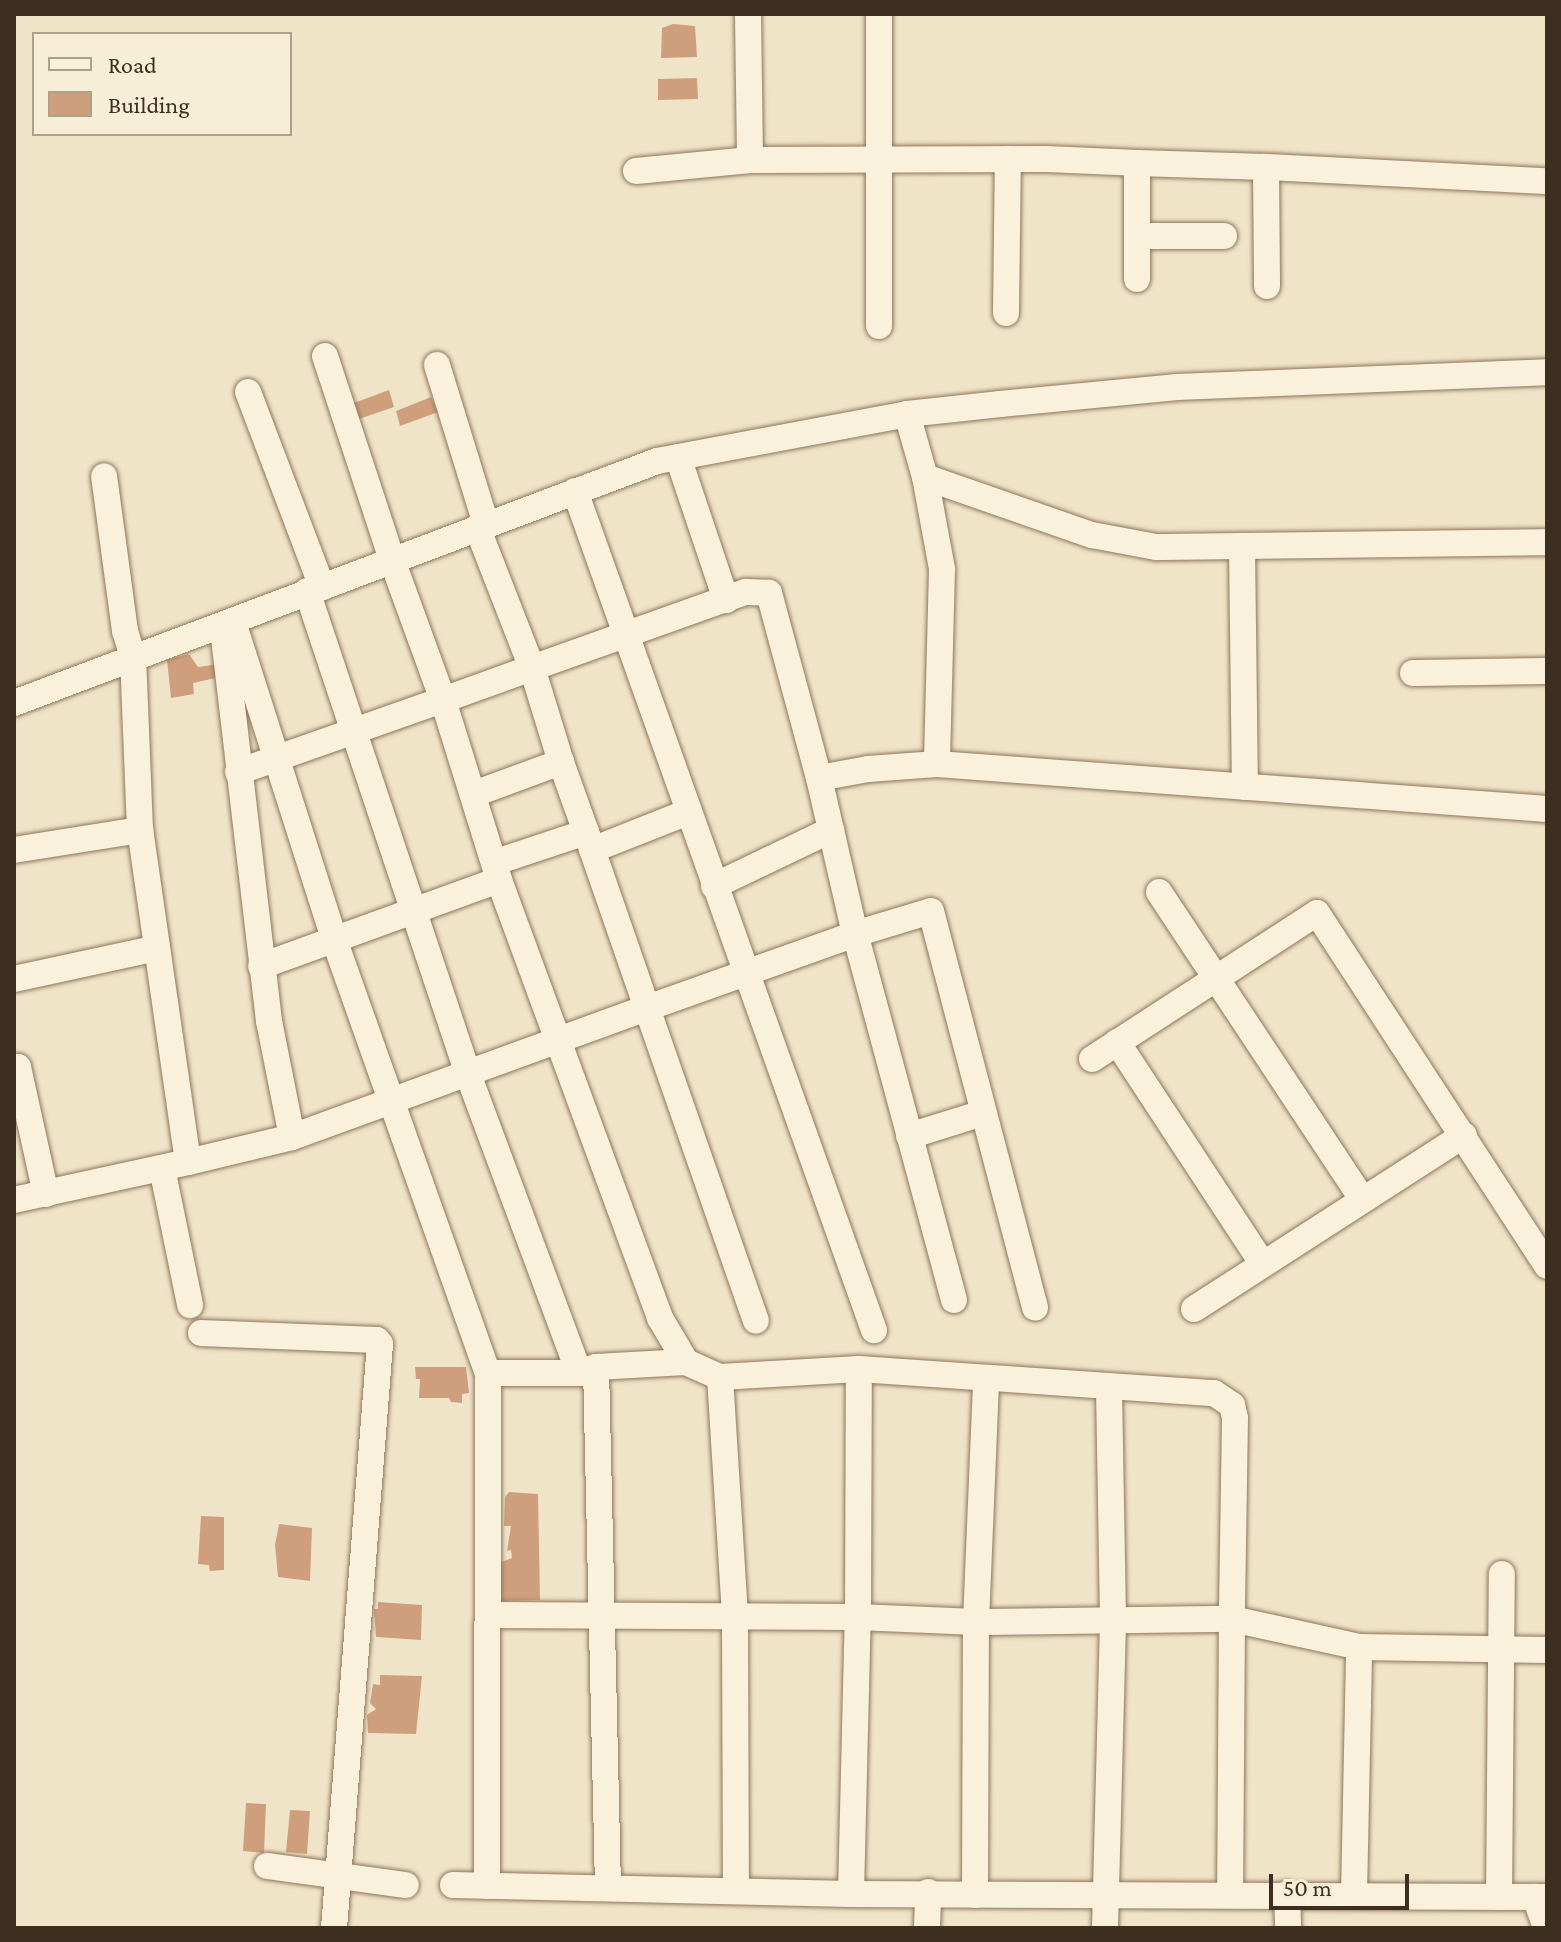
<!DOCTYPE html>
<style>
body{margin:0}
#map{position:relative;width:1561px;height:1942px;overflow:hidden;background:#f0e4c8;font-family:"Crimson Pro",serif}
div>[style]{position:absolute}
[style*='--x']{left:calc(var(--x)*1px);top:calc(var(--y)*1px);width:calc(var(--w)*1px);rotate:calc(var(--a)*1deg)}
.building>*{inset:0;background:#cf9f7d}
.roads{filter:drop-shadow(0 0 2px #8d765c) drop-shadow(0 0 2px #8d765c)}
.minor>*{height:26px;margin:-13px;padding:0 13px;transform-origin:13px;border-radius:13px;background:#faf1dc}
span{translate:-50% -50%;white-space:nowrap;text-align:center;line-height:1.15;-webkit-text-stroke:6px #f7eed8;paint-order:stroke}
.frame{position:absolute;inset:0;border:16px solid #3d2e20;pointer-events:none}
.legend{position:absolute;left:32px;top:32px;width:260px;height:104px;box-sizing:border-box;background:#f7eed8;border:2px solid #ada18e;margin:0;padding:10px 14px;list-style:none;font-size:24px;color:#3d2e20}
.legend li{display:flex;align-items:center;gap:16px;height:40px}
.legend b{width:40px;border:2px solid #ada18e}
.scale{position:absolute;left:1269px;top:1874px;width:140px;height:36px;box-sizing:border-box;border:4px solid #3d2e20;border-top:0;padding-left:10px;font-size:24px;line-height:28px;white-space:nowrap;color:#3d2e20;-webkit-text-stroke:6px #f7eed8;paint-order:stroke}
</style>
<div id="map">
<div class="building">
<div style="clip-path:polygon(673px 24px,695px 26px,697px 57px,661px 58px,662px 28px)"></div>
<div style="clip-path:polygon(697px 78px,698px 99px,658px 100px,658px 79px)"></div>
<div style="clip-path:polygon(389px 390px,394px 407px,356px 420px,351px 404px)"></div>
<div style="clip-path:polygon(431px 397px,438px 412px,400px 426px,396px 411px)"></div>
<div style="clip-path:polygon(189px 654px,198px 667px,225px 663px,225px 676px,193px 683px,194px 694px,171px 698px,167px 660px)"></div>
<div style="clip-path:polygon(415px 1367px,466px 1367px,469px 1393px,462px 1394px,462px 1403px,451px 1402px,449px 1398px,419px 1398px,420px 1379px,416px 1379px)"></div>
<div style="clip-path:polygon(509px 1492px,538px 1494px,540px 1600px,495px 1601px,499px 1563px,512px 1558px,511px 1550px,507px 1551px,511px 1526px,504px 1526px,505px 1497px)"></div>
<div style="clip-path:polygon(201px 1516px,224px 1517px,224px 1570px,210px 1571px,209px 1565px,198px 1564px)"></div>
<div style="clip-path:polygon(279px 1524px,312px 1528px,310px 1581px,278px 1577px,275px 1545px)"></div>
<div style="clip-path:polygon(378px 1602px,422px 1605px,421px 1640px,376px 1637px,374px 1609px,378px 1609px)"></div>
<div style="clip-path:polygon(380px 1675px,422px 1676px,416px 1734px,368px 1733px,367px 1715px,376px 1709px,370px 1703px,373px 1684px,380px 1685px)"></div>
<div style="clip-path:polygon(246px 1803px,266px 1804px,264px 1853px,243px 1851px)"></div>
<div style="clip-path:polygon(290px 1810px,310px 1811px,307px 1854px,286px 1852px)"></div>
</div>
<div class="roads">
<div class="minor">
<div style="--x:748;--y:14;--w:146;--a:89.2"></div>
<div style="--x:750;--y:160;--w:296;--a:-0.2"></div>
<div style="--x:1046;--y:159;--w:91;--a:2.5"></div>
<div style="--x:1137;--y:163;--w:116;--a:90"></div>
<div style="--x:1137;--y:163;--w:129;--a:1.8"></div>
<div style="--x:1266;--y:167;--w:119;--a:89.5"></div>
<div style="--x:1266;--y:167;--w:281;--a:2.9"></div>
<div style="--x:636;--y:171;--w:115;--a:-5.5"></div>
<div style="--x:1137;--y:236;--w:87;--a:0"></div>
<div style="--x:1006;--y:313;--w:154;--a:-89.3"></div>
<div style="--x:879;--y:326;--w:312;--a:-90"></div>
<div style="--x:325;--y:356;--w:215;--a:71.8"></div>
<div style="--x:392;--y:560;--w:149;--a:70"></div>
<div style="--x:443;--y:700;--w:95;--a:-19.8"></div>
<div style="--x:532;--y:668;--w:151;--a:-111.3"></div>
<div style="--x:437;--y:365;--w:166;--a:72.9"></div>
<div style="--x:248;--y:392;--w:209;--a:69.2"></div>
<div style="--x:907;--y:414;--w:66;--a:74.1"></div>
<div style="--x:925;--y:477;--w:94;--a:79.5"></div>
<div style="--x:942;--y:569;--w:195;--a:91.5"></div>
<div style="--x:678;--y:457;--w:151;--a:71.4"></div>
<div style="--x:925;--y:477;--w:177;--a:19.2"></div>
<div style="--x:1092;--y:535;--w:65;--a:10.6"></div>
<div style="--x:1156;--y:547;--w:391;--a:-0.7"></div>
<div style="--x:575;--y:491;--w:891;--a:70.39"></div>
<div style="--x:1242;--y:546;--w:241;--a:89.3"></div>
<div style="--x:307;--y:591;--w:509;--a:71.57"></div>
<div style="--x:468;--y:1074;--w:319;--a:69.6"></div>
<div style="--x:233;--y:622;--w:333;--a:72.3"></div>
<div style="--x:334;--y:939;--w:461;--a:70.5"></div>
<div style="--x:488;--y:1373;--w:513;--a:90.11"></div>
<div style="--x:1413;--y:673;--w:134;--a:-0.9"></div>
<div style="--x:14;--y:703;--w:687;--a:-20.62"></div>
<div style="--x:657;--y:461;--w:254;--a:-10.6"></div>
<div style="--x:907;--y:414;--w:94;--a:-6.1"></div>
<div style="--x:1000;--y:404;--w:178;--a:-5.5"></div>
<div style="--x:1177;--y:387;--w:370;--a:-2.3"></div>
<div style="--x:238;--y:772;--w:217;--a:-19.4"></div>
<div style="--x:443;--y:700;--w:189;--a:72.7"></div>
<div style="--x:499;--y:880;--w:253;--a:160.1"></div>
<div style="--x:819;--y:778;--w:50;--a:-10.4"></div>
<div style="--x:868;--y:769;--w:69;--a:-4.1"></div>
<div style="--x:937;--y:764;--w:612;--a:4.22"></div>
<div style="--x:474;--y:794;--w:93;--a:-20.2"></div>
<div style="--x:561;--y:762;--w:98;--a:-107.1"></div>
<div style="--x:532;--y:668;--w:227;--a:-19.6"></div>
<div style="--x:746;--y:592;--w:23;--a:2"></div>
<div style="--x:769;--y:593;--w:192;--a:74.9"></div>
<div style="--x:819;--y:778;--w:160;--a:77"></div>
<div style="--x:855;--y:934;--w:221;--a:160.4"></div>
<div style="--x:647;--y:1008;--w:331;--a:70.8"></div>
<div style="--x:14;--y:850;--w:128;--a:-9"></div>
<div style="--x:592;--y:850;--w:103;--a:-21.6"></div>
<div style="--x:496;--y:862;--w:95;--a:-18.4"></div>
<div style="--x:586;--y:832;--w:74;--a:-109.7"></div>
<div style="--x:499;--y:880;--w:467;--a:69.8"></div>
<div style="--x:660;--y:1318;--w:51;--a:59.4"></div>
<div style="--x:714;--y:886;--w:130;--a:-25.6"></div>
<div style="--x:1159;--y:892;--w:369;--a:56.5"></div>
<div style="--x:14;--y:979;--w:146;--a:-12.2"></div>
<div style="--x:1117;--y:1042;--w:266;--a:56.7"></div>
<div style="--x:1092;--y:1059;--w:268;--a:-33"></div>
<div style="--x:1317;--y:913;--w:421;--a:56.9"></div>
<div style="--x:14;--y:1068;--w:4;--a:-14"></div>
<div style="--x:18;--y:1067;--w:130;--a:77.6"></div>
<div style="--x:909;--y:1136;--w:77;--a:-17.3"></div>
<div style="--x:292;--y:1137;--w:378;--a:-20"></div>
<div style="--x:647;--y:1008;--w:186;--a:-109.1"></div>
<div style="--x:188;--y:1162;--w:107;--a:-13.5"></div>
<div style="--x:292;--y:1137;--w:118;--a:-101.2"></div>
<div style="--x:269;--y:1021;--w:396;--a:-96.7"></div>
<div style="--x:162;--y:1168;--w:140;--a:78.4"></div>
<div style="--x:14;--y:1200;--w:178;--a:-12.3"></div>
<div style="--x:188;--y:1162;--w:335;--a:-98.2"></div>
<div style="--x:140;--y:830;--w:173;--a:-92.3"></div>
<div style="--x:133;--y:657;--w:27;--a:-107"></div>
<div style="--x:125;--y:631;--w:156;--a:-97.7"></div>
<div style="--x:954;--y:1300;--w:379;--a:-105.1"></div>
<div style="--x:855;--y:934;--w:79;--a:-16.8"></div>
<div style="--x:931;--y:911;--w:410;--a:75.3"></div>
<div style="--x:1194;--y:1309;--w:321;--a:-32.8"></div>
<div style="--x:201;--y:1333;--w:176;--a:2.3"></div>
<div style="--x:377;--y:1340;--w:5;--a:53"></div>
<div style="--x:380;--y:1344;--w:586;--a:94.5"></div>
<div style="--x:596;--y:1367;--w:520;--a:88.68"></div>
<div style="--x:488;--y:1373;--w:91;--a:0"></div>
<div style="--x:579;--y:1373;--w:18;--a:-19"></div>
<div style="--x:596;--y:1367;--w:90;--a:-3.2"></div>
<div style="--x:686;--y:1362;--w:37;--a:24"></div>
<div style="--x:720;--y:1377;--w:139;--a:-3.3"></div>
<div style="--x:859;--y:1369;--w:356;--a:3.9"></div>
<div style="--x:1214;--y:1393;--w:22;--a:34"></div>
<div style="--x:1232;--y:1405;--w:13;--a:77"></div>
<div style="--x:1235;--y:1418;--w:201;--a:90.9"></div>
<div style="--x:1232;--y:1619;--w:130;--a:12.4"></div>
<div style="--x:1359;--y:1647;--w:188;--a:0.9"></div>
<div style="--x:720;--y:1377;--w:240;--a:86.4"></div>
<div style="--x:735;--y:1617;--w:272;--a:89.8"></div>
<div style="--x:489;--y:1615;--w:369;--a:0.3"></div>
<div style="--x:858;--y:1617;--w:118;--a:2.4"></div>
<div style="--x:976;--y:1622;--w:256;--a:-0.7"></div>
<div style="--x:1232;--y:1619;--w:275;--a:90.4"></div>
<div style="--x:267;--y:1866;--w:140;--a:7.8"></div>
<div style="--x:453;--y:1885;--w:398;--a:1.3"></div>
<div style="--x:851;--y:1894;--w:696;--a:0.25"></div>
<div style="--x:851;--y:1894;--w:277;--a:-88.6"></div>
<div style="--x:858;--y:1617;--w:248;--a:-89.8"></div>
<div style="--x:1287;--y:1894;--w:34;--a:88"></div>
<div style="--x:975;--y:1895;--w:273;--a:-89.8"></div>
<div style="--x:976;--y:1622;--w:242;--a:-87.6"></div>
<div style="--x:1354;--y:1895;--w:248;--a:-88.8"></div>
<div style="--x:1499;--y:1897;--w:323;--a:-89.5"></div>
<div style="--x:1535;--y:1897;--w:33;--a:70"></div>
<div style="--x:927;--y:1928;--w:36;--a:-88"></div>
<div style="--x:1105;--y:1928;--w:310;--a:-88.5"></div>
<div style="--x:1113;--y:1618;--w:230;--a:-91"></div>
</div>
</div>
<div class="frame"></div>
<ul class="legend">
<li><b style="height:10px;background:#faf1dc"></b>Road</li>
<li><b style="height:22px;background:#cf9f7d"></b>Building</li>
</ul>
<div class="scale">50 m</div>
</div>
